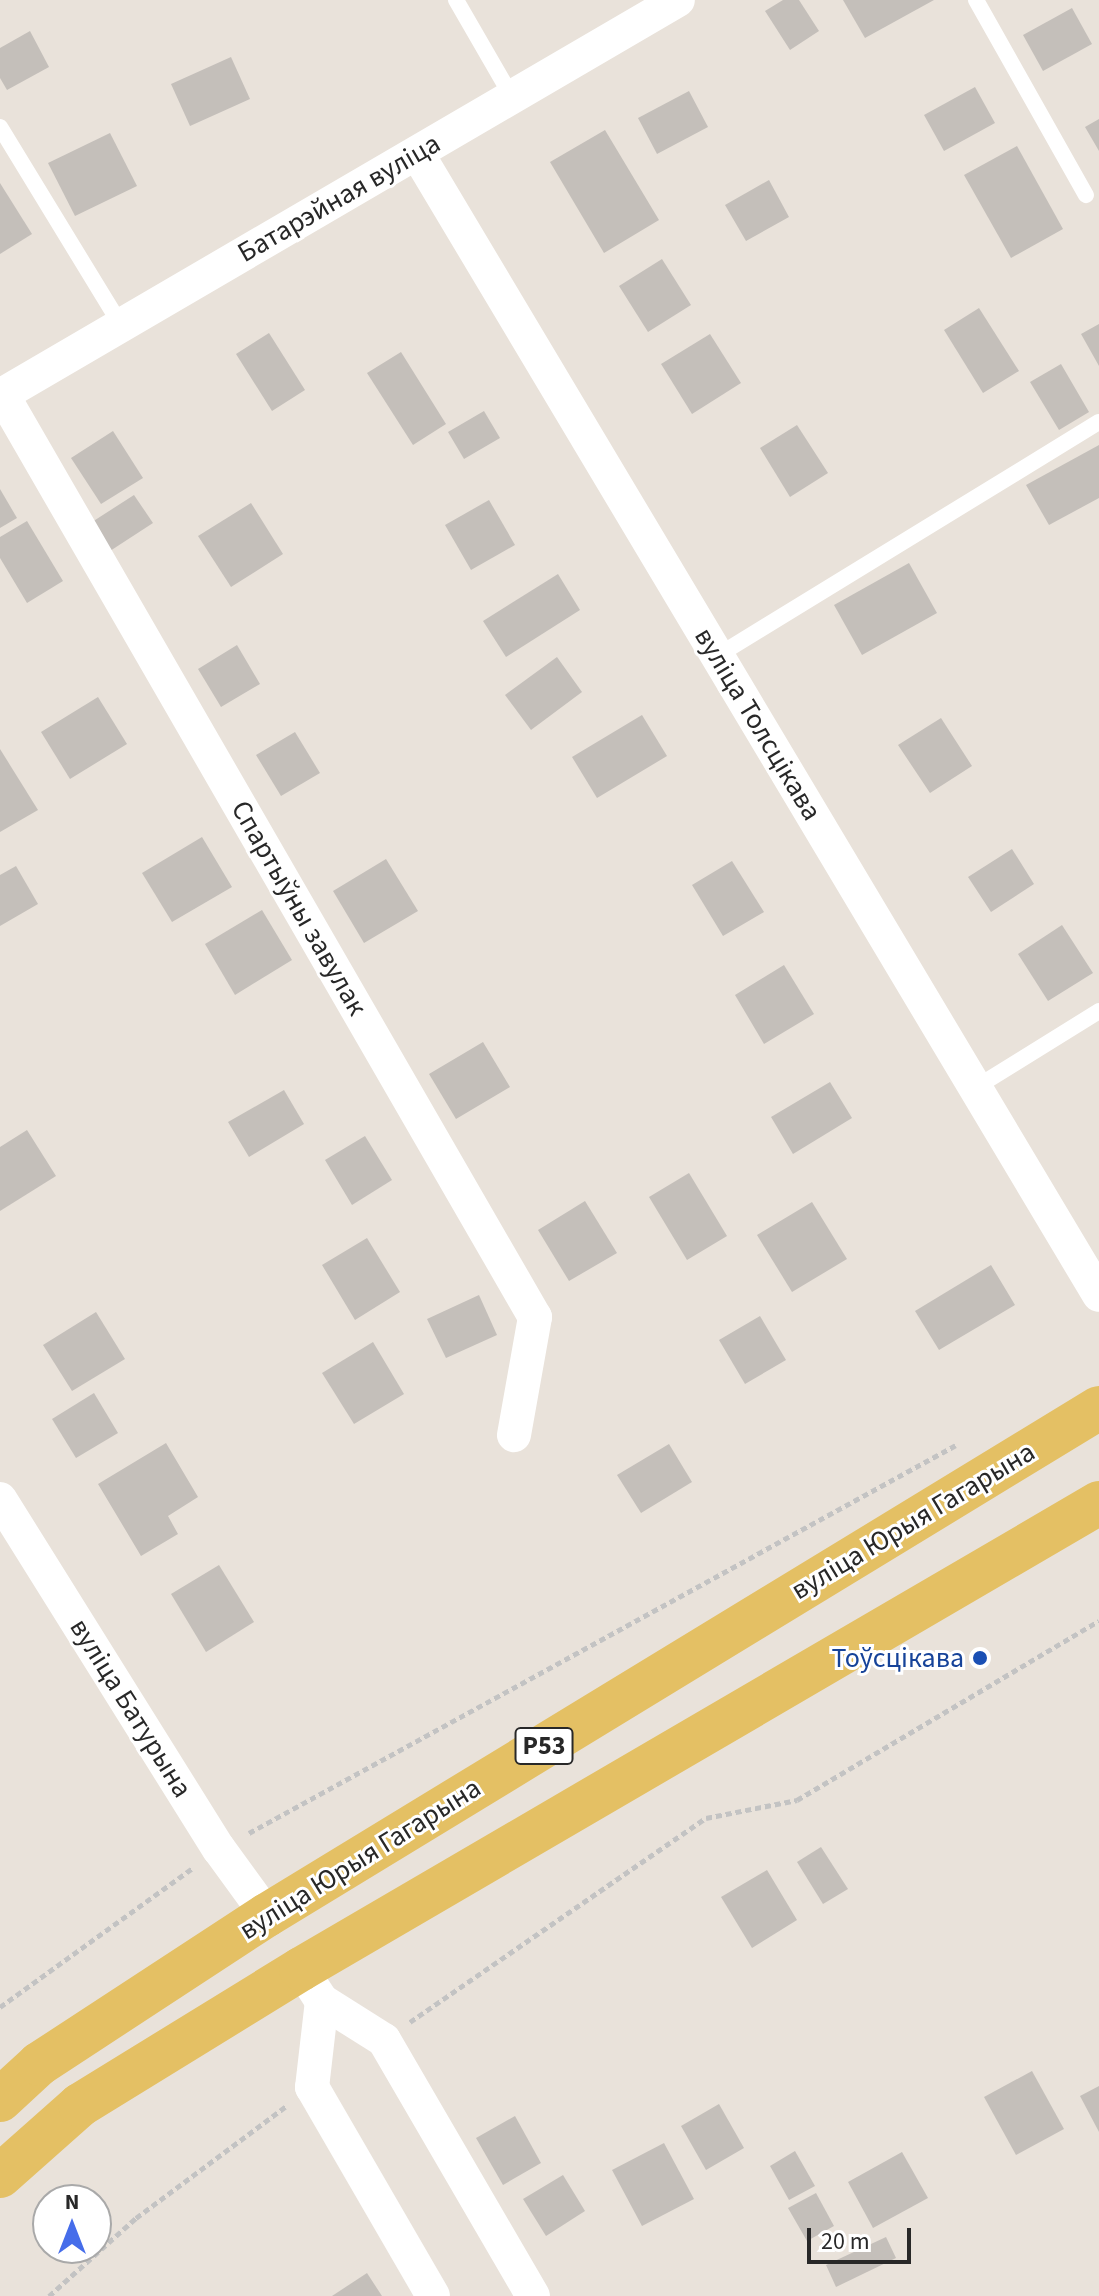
<!DOCTYPE html>
<meta charset="utf-8">
<style>
body{margin:0}
#map{position:relative;width:1099px;height:2296px;overflow:hidden;background:#e9e2da;font-family:"Source Sans 3",sans-serif}
div>[style]{position:absolute}
[style*='--x']{left:calc(var(--x)*1px);top:calc(var(--y)*1px);width:calc(var(--w)*1px);rotate:calc(var(--a)*1deg)}
.building>*{inset:0;background:#c4bfba}
.path>*{height:5px;margin-top:-2.5px;transform-origin:0;background:repeating-linear-gradient(90deg,#c3c3c3 0 6px,transparent 0 10px)}
.service>*{height:16px;margin:-8px;padding:0 8px;transform-origin:8px;border-radius:8px;background:#fff}
.minor>*{height:34px;margin:-17px;padding:0 17px;transform-origin:17px;border-radius:17px;background:#fff}
.primary>*{height:44px;margin:-22px;padding:0 22px;transform-origin:22px;border-radius:22px;background:#e4c064}
.dots>*{width:22px;height:22px;translate:-50% -50%;box-sizing:border-box;border:4px solid #fff;border-radius:50%}
span{translate:-50% -50%;white-space:nowrap;text-align:center;line-height:1.15;-webkit-text-stroke:6px #fff;paint-order:stroke}
.shield-label span{padding:2px 6px;background:#fff;border:2px solid;border-radius:6px;-webkit-text-stroke-width:0}
.shield-label{font-size:26px;color:#282828;font-weight:700}
.street-label{font-size:28px;color:#282828}
.transit-label{font-size:28px;color:#164399}
.right{translate:-100% -50%;text-align:right}
.north{position:absolute;left:32px;top:2184px;width:80px;height:80px;box-sizing:border-box;background:#fff;border:2px solid #a9a9a9;border-radius:50%;rotate:0deg;font-size:22px;font-weight:700;line-height:32px;text-align:center;color:#282828}
.north::after{content:'';display:block;margin:auto;width:28px;height:36px;background:#466dea;clip-path:polygon(50% 0,100% 100%,50% 72%,0 100%)}
.scale{position:absolute;left:807px;top:2228px;width:104px;height:36px;box-sizing:border-box;border:4px solid #282828;border-top:0;padding-left:10px;font-size:24px;line-height:28px;white-space:nowrap;color:#282828;-webkit-text-stroke:6px #fff;paint-order:stroke}
</style>
<div id="map">
<div class="building">
<div style="clip-path:polygon(783px 0,799px 0,819px 31px,790px 50px,765px 11px)"></div>
<div style="clip-path:polygon(843px 0,934px 0,865px 38px)"></div>
<div style="clip-path:polygon(1072px 8px,1092px 44px,1043px 71px,1023px 35px)"></div>
<div style="clip-path:polygon(30px 31px,49px 67px,7px 90px,0 78px,0 48px)"></div>
<div style="clip-path:polygon(231px 57px,250px 99px,190px 126px,171px 84px)"></div>
<div style="clip-path:polygon(975px 87px,995px 123px,944px 151px,924px 115px)"></div>
<div style="clip-path:polygon(689px 91px,708px 127px,657px 154px,638px 118px)"></div>
<div style="clip-path:polygon(1099px 119px,1099px 151px,1085px 127px)"></div>
<div style="clip-path:polygon(605px 130px,659px 220px,604px 253px,550px 162px)"></div>
<div style="clip-path:polygon(110px 133px,137px 186px,75px 216px,48px 163px)"></div>
<div style="clip-path:polygon(1017px 146px,1063px 229px,1011px 258px,964px 175px)"></div>
<div style="clip-path:polygon(769px 180px,789px 217px,746px 241px,725px 205px)"></div>
<div style="clip-path:polygon(0 183px,32px 234px,0 254px)"></div>
<div style="clip-path:polygon(662px 259px,691px 305px,648px 332px,619px 286px)"></div>
<div style="clip-path:polygon(979px 308px,1019px 371px,983px 393px,944px 330px)"></div>
<div style="clip-path:polygon(1099px 324px,1099px 366px,1081px 334px)"></div>
<div style="clip-path:polygon(269px 333px,305px 390px,272px 411px,236px 354px)"></div>
<div style="clip-path:polygon(710px 334px,741px 383px,692px 414px,661px 364px)"></div>
<div style="clip-path:polygon(401px 352px,446px 424px,413px 445px,367px 373px)"></div>
<div style="clip-path:polygon(1061px 364px,1089px 412px,1059px 430px,1030px 382px)"></div>
<div style="clip-path:polygon(484px 411px,500px 438px,464px 459px,448px 432px)"></div>
<div style="clip-path:polygon(797px 425px,828px 473px,790px 497px,760px 448px)"></div>
<div style="clip-path:polygon(113px 431px,143px 478px,101px 504px,71px 458px)"></div>
<div style="clip-path:polygon(1099px 445px,1099px 498px,1049px 525px,1026px 485px)"></div>
<div style="clip-path:polygon(0 489px,17px 518px,0 528px)"></div>
<div style="clip-path:polygon(134px 495px,153px 523px,110px 551px,92px 522px)"></div>
<div style="clip-path:polygon(489px 500px,515px 545px,471px 570px,445px 525px)"></div>
<div style="clip-path:polygon(251px 503px,283px 554px,231px 587px,198px 536px)"></div>
<div style="clip-path:polygon(27px 521px,63px 581px,27px 603px,0 558px,0 537px)"></div>
<div style="clip-path:polygon(909px 563px,937px 613px,862px 655px,834px 605px)"></div>
<div style="clip-path:polygon(558px 574px,580px 610px,506px 657px,483px 621px)"></div>
<div style="clip-path:polygon(237px 645px,260px 684px,221px 707px,198px 669px)"></div>
<div style="clip-path:polygon(557px 657px,582px 692px,531px 730px,505px 695px)"></div>
<div style="clip-path:polygon(98px 697px,127px 744px,70px 779px,41px 732px)"></div>
<div style="clip-path:polygon(642px 715px,667px 756px,597px 798px,572px 757px)"></div>
<div style="clip-path:polygon(941px 718px,972px 766px,930px 793px,898px 745px)"></div>
<div style="clip-path:polygon(295px 732px,320px 773px,281px 796px,256px 755px)"></div>
<div style="clip-path:polygon(0 749px,38px 810px,0 832px)"></div>
<div style="clip-path:polygon(202px 837px,232px 887px,172px 922px,142px 873px)"></div>
<div style="clip-path:polygon(1012px 849px,1034px 884px,991px 912px,968px 877px)"></div>
<div style="clip-path:polygon(386px 859px,418px 911px,364px 943px,333px 891px)"></div>
<div style="clip-path:polygon(732px 861px,764px 912px,723px 936px,692px 885px)"></div>
<div style="clip-path:polygon(16px 866px,38px 904px,0 926px,0 875px)"></div>
<div style="clip-path:polygon(262px 910px,292px 960px,235px 995px,205px 944px)"></div>
<div style="clip-path:polygon(1062px 925px,1093px 973px,1048px 1001px,1018px 954px)"></div>
<div style="clip-path:polygon(784px 965px,814px 1014px,764px 1044px,735px 995px)"></div>
<div style="clip-path:polygon(483px 1042px,510px 1087px,456px 1119px,429px 1074px)"></div>
<div style="clip-path:polygon(830px 1082px,852px 1118px,793px 1154px,771px 1117px)"></div>
<div style="clip-path:polygon(284px 1090px,304px 1124px,249px 1157px,228px 1122px)"></div>
<div style="clip-path:polygon(27px 1130px,56px 1176px,0 1211px,0 1147px)"></div>
<div style="clip-path:polygon(365px 1136px,392px 1180px,352px 1205px,325px 1160px)"></div>
<div style="clip-path:polygon(689px 1173px,727px 1236px,687px 1260px,649px 1197px)"></div>
<div style="clip-path:polygon(585px 1201px,617px 1253px,569px 1281px,538px 1230px)"></div>
<div style="clip-path:polygon(812px 1202px,847px 1259px,792px 1292px,757px 1235px)"></div>
<div style="clip-path:polygon(367px 1238px,400px 1292px,355px 1320px,322px 1265px)"></div>
<div style="clip-path:polygon(991px 1265px,1015px 1305px,939px 1350px,915px 1311px)"></div>
<div style="clip-path:polygon(479px 1295px,497px 1335px,446px 1358px,427px 1319px)"></div>
<div style="clip-path:polygon(96px 1312px,125px 1359px,72px 1391px,43px 1345px)"></div>
<div style="clip-path:polygon(760px 1316px,786px 1360px,745px 1384px,719px 1340px)"></div>
<div style="clip-path:polygon(373px 1342px,404px 1394px,354px 1424px,322px 1373px)"></div>
<div style="clip-path:polygon(94px 1393px,118px 1433px,76px 1458px,52px 1419px)"></div>
<div style="clip-path:polygon(166px 1443px,198px 1497px,168px 1516px,178px 1534px,141px 1556px,98px 1484px)"></div>
<div style="clip-path:polygon(669px 1444px,692px 1482px,641px 1513px,617px 1475px)"></div>
<div style="clip-path:polygon(219px 1565px,254px 1622px,206px 1652px,171px 1594px)"></div>
<div style="clip-path:polygon(821px 1847px,848px 1889px,823px 1904px,797px 1862px)"></div>
<div style="clip-path:polygon(767px 1870px,797px 1920px,752px 1948px,721px 1897px)"></div>
<div style="clip-path:polygon(1032px 2071px,1064px 2129px,1016px 2155px,984px 2097px)"></div>
<div style="clip-path:polygon(1099px 2086px,1099px 2132px,1080px 2096px)"></div>
<div style="clip-path:polygon(719px 2104px,744px 2148px,706px 2170px,681px 2126px)"></div>
<div style="clip-path:polygon(515px 2116px,541px 2163px,503px 2185px,476px 2138px)"></div>
<div style="clip-path:polygon(664px 2143px,694px 2199px,642px 2226px,612px 2170px)"></div>
<div style="clip-path:polygon(795px 2151px,815px 2186px,789px 2200px,770px 2166px)"></div>
<div style="clip-path:polygon(902px 2152px,928px 2198px,873px 2228px,848px 2182px)"></div>
<div style="clip-path:polygon(563px 2175px,585px 2211px,546px 2236px,523px 2199px)"></div>
<div style="clip-path:polygon(816px 2193px,834px 2226px,807px 2241px,788px 2208px)"></div>
<div style="clip-path:polygon(886px 2237px,896px 2258px,836px 2287px,826px 2265px)"></div>
<div style="clip-path:polygon(367px 2273px,382px 2296px,332px 2296px)"></div>
</div>
<div class="path">
<div style="--x:249;--y:1833;--w:806;--a:-28.76"></div>
<div style="--x:0;--y:2007;--w:238;--a:-35.8"></div>
<div style="--x:410;--y:2022;--w:359;--a:-34.6"></div>
<div style="--x:706;--y:1818;--w:93;--a:-11.2"></div>
<div style="--x:797;--y:1800;--w:351;--a:-30.7"></div>
<div style="--x:49;--y:2296;--w:117;--a:-41.9"></div>
<div style="--x:136;--y:2218;--w:187;--a:-36.7"></div>
</div>
<div class="service">
<div style="--x:456;--y:0;--w:112;--a:60"></div>
<div style="--x:976;--y:0;--w:224;--a:60.6"></div>
<div style="--x:0;--y:127;--w:232;--a:58.6"></div>
<div style="--x:717;--y:656;--w:448;--a:-31.5"></div>
<div style="--x:975;--y:1088;--w:146;--a:-31.8"></div>
</div>
<div class="minor">
<div style="--x:417;--y:153;--w:1330;--a:59.15"></div>
<div style="--x:2;--y:394;--w:1066;--a:60"></div>
<div style="--x:535;--y:1317;--w:120;--a:100.1"></div>
<div style="--x:0;--y:396;--w:785;--a:-30.29"></div>
<div style="--x:0;--y:1499;--w:413;--a:58"></div>
<div style="--x:219;--y:1849;--w:82;--a:54"></div>
<div style="--x:301;--y:1969;--w:38;--a:57"></div>
<div style="--x:322;--y:2001;--w:73;--a:32.2"></div>
<div style="--x:384;--y:2040;--w:296;--a:59.8"></div>
<div style="--x:322;--y:2001;--w:87;--a:96.6"></div>
<div style="--x:312;--y:2087;--w:241;--a:59.9"></div>
</div>
<div class="primary">
<div style="--x:0;--y:2100;--w:53;--a:-42.7"></div>
<div style="--x:39;--y:2064;--w:272;--a:-33.2"></div>
<div style="--x:267;--y:1915;--w:974;--a:-31.36"></div>
<div style="--x:0;--y:2176;--w:107;--a:-41.6"></div>
<div style="--x:80;--y:2105;--w:259;--a:-31.6"></div>
<div style="--x:301;--y:1969;--w:924;--a:-30.28"></div>
</div>
<div class="dots">
<div style="left:980px;top:1658px;background:#1a4fb4"></div>
</div>
<div class="shield-label">
<span style="left:544px;top:1746px">Р53</span>
</div>
<div class="street-label">
<span style="left:339px;top:198px;rotate:-30deg">Батарэйная вуліца</span>
<span style="left:758px;top:724px;rotate:59deg">вуліца Толсцікава</span>
<span style="left:299px;top:908px;rotate:60deg">Спартыўны завулак</span>
<span style="left:913px;top:1521px;rotate:-31deg">вуліца Юрыя Гагарына</span>
<span style="left:131px;top:1708px;rotate:58deg">вуліца Батурына</span>
<span style="left:360px;top:1859px;rotate:-32deg">вуліца Юрыя Гагарына</span>
</div>
<div class="transit-label">
<span class="right" style="left:964px;top:1658px">Тоўсцікава</span>
</div>
<div class="north">N</div>
<div class="scale">20 m</div>
</div>
